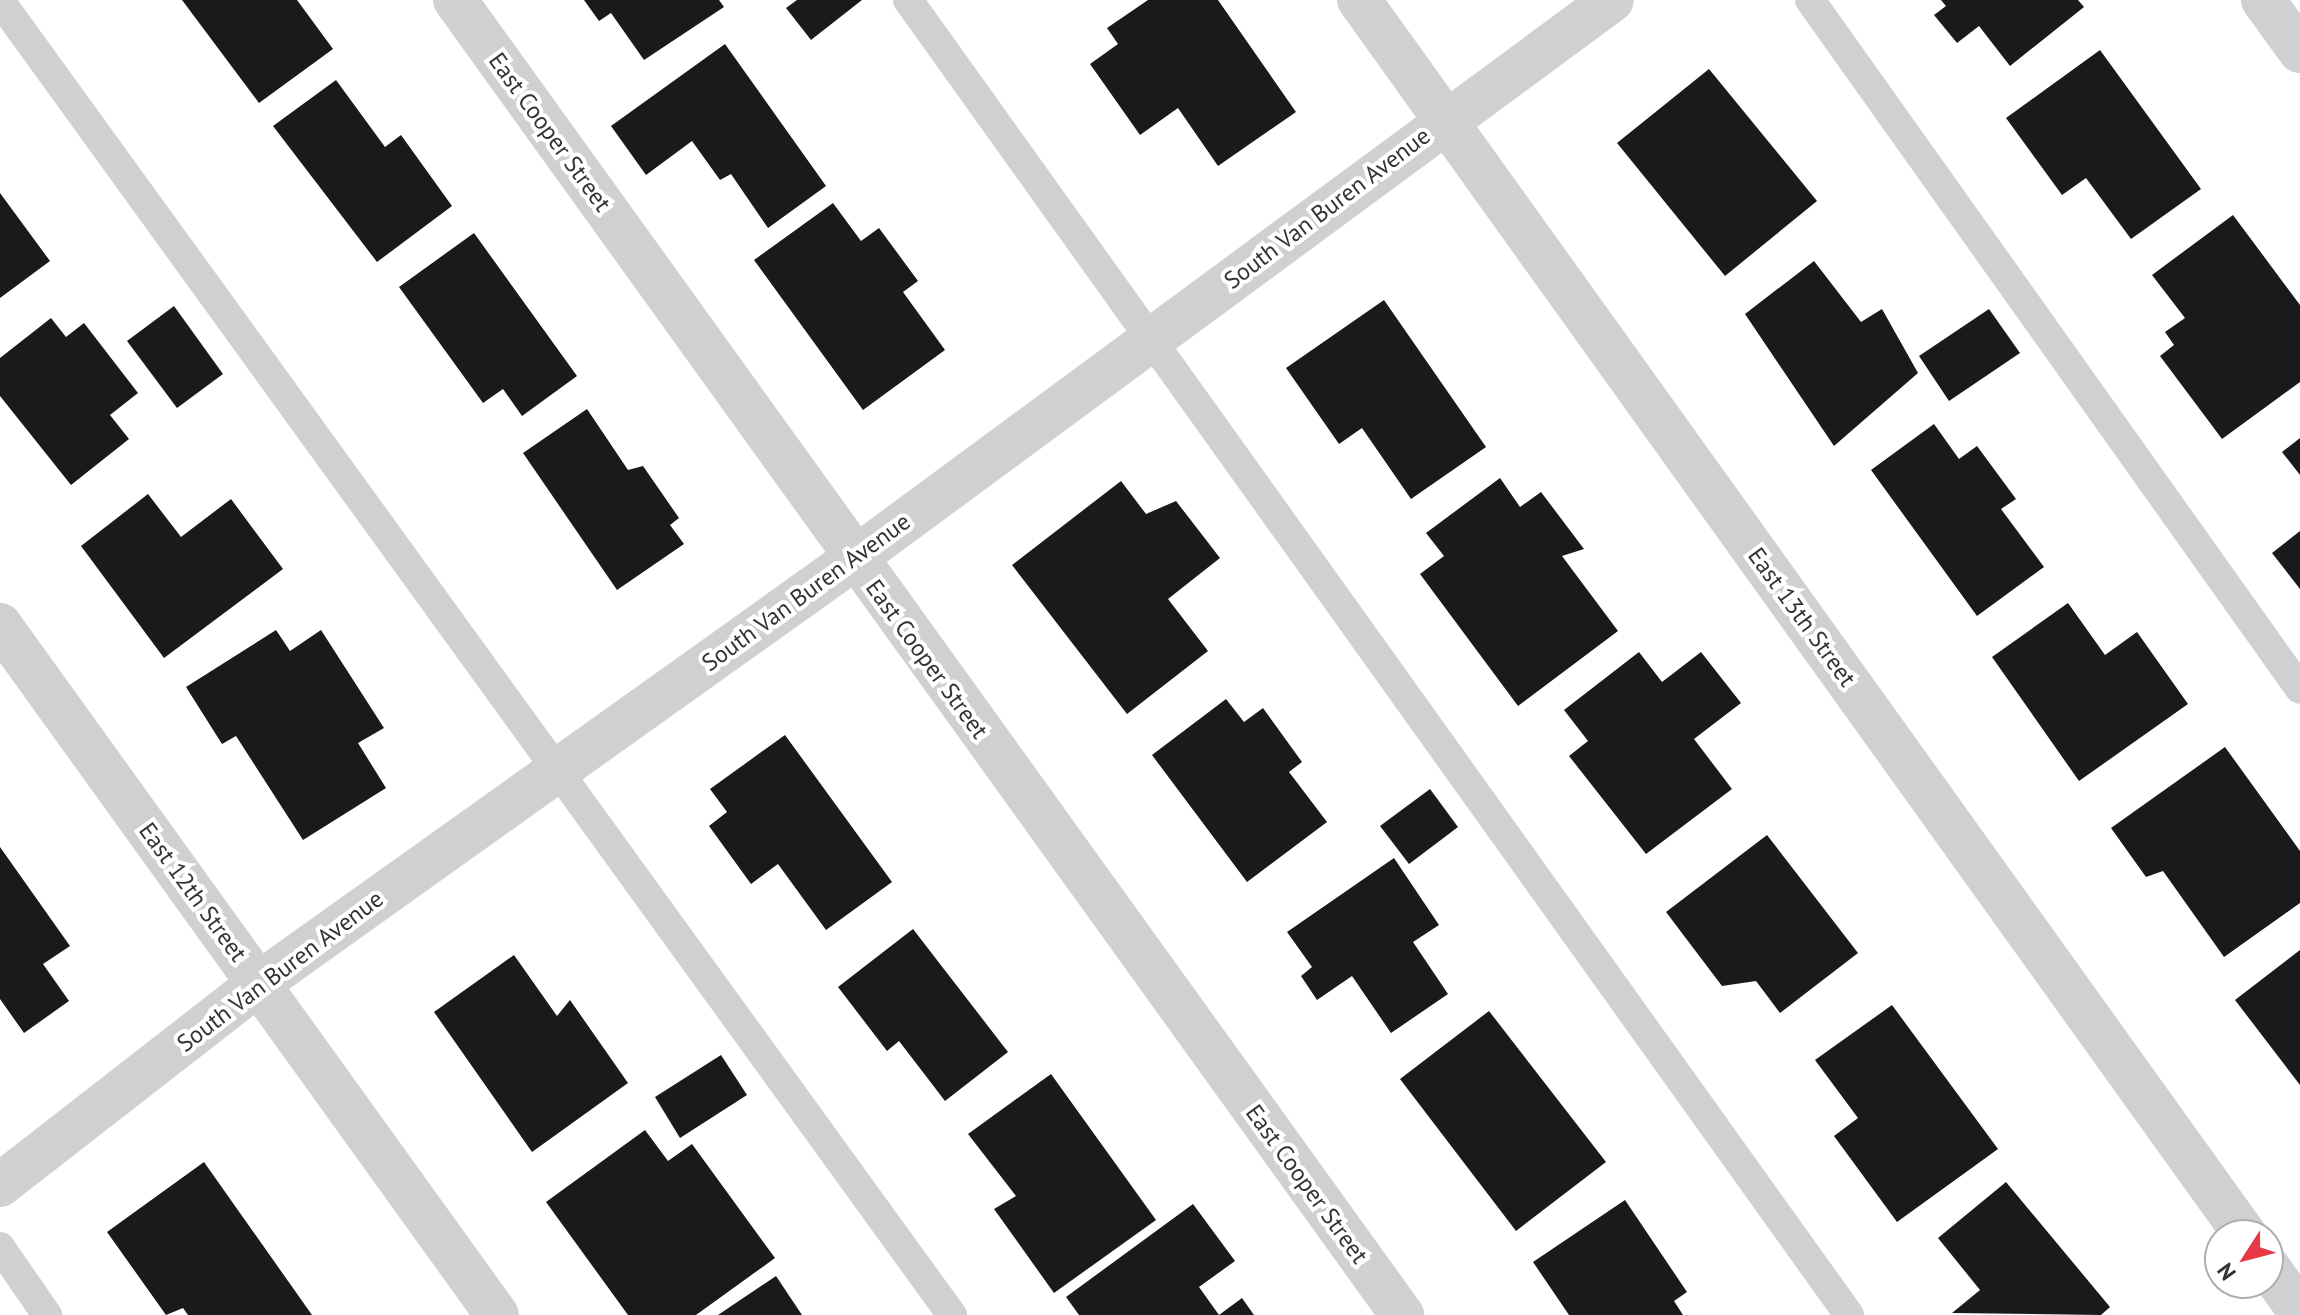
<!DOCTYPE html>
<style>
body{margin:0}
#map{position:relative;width:2300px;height:1315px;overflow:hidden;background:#fff;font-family:"PT Sans",sans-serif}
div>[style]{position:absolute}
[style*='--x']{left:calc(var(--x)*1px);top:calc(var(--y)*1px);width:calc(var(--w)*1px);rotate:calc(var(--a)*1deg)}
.building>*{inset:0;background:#1a1a1a}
.lane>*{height:30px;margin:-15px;padding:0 15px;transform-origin:15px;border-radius:15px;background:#d0d0d0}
.street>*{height:44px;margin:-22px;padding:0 22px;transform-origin:22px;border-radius:22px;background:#d0d0d0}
span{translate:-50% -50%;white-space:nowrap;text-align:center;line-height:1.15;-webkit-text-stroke:8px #fff;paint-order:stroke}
.street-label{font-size:24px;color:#333}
.north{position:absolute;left:2204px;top:1219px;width:80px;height:80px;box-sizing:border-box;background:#fff;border:2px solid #adadad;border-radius:50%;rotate:234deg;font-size:22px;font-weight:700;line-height:32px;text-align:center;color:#333}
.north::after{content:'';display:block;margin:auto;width:28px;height:36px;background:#e63946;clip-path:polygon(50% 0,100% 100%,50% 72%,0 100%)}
</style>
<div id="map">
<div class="building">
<div style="clip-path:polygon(182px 0,297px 0,333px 49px,259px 103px)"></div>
<div style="clip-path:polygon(584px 0,719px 0,724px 7px,644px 60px,611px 13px,599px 21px)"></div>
<div style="clip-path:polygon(797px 0,862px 0,811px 40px,786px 8px)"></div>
<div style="clip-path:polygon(1148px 0,1218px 0,1296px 112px,1218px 166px,1178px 108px,1140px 135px,1090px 64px,1118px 44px,1107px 28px)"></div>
<div style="clip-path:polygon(1941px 0,2078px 0,2084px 7px,2010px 66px,1979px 26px,1957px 43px,1934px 15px,1946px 6px)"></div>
<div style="clip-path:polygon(725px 44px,826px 186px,768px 228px,731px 174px,720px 180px,692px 141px,646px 175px,611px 126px)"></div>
<div style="clip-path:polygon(2100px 50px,2201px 189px,2131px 239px,2086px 178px,2062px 195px,2006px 118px)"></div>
<div style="clip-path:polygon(1709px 69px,1817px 201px,1725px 276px,1617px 143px)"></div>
<div style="clip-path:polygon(336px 80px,385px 147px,401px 135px,452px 206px,377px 262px,273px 126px)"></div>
<div style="clip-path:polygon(0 193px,50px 261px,0 298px)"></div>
<div style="clip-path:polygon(833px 203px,861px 241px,879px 228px,918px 281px,903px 292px,945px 350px,863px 410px,754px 260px)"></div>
<div style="clip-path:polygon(2233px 215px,2300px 305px,2300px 382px,2222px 439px,2160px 356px,2174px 345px,2165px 332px,2185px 318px,2152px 275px)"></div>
<div style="clip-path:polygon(474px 233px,577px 376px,522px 416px,503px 389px,483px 403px,399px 287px)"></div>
<div style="clip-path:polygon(1814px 261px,1861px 322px,1882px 309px,1918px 373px,1834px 446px,1745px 314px)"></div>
<div style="clip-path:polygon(1384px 300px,1486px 447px,1411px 499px,1362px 428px,1339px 444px,1286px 368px)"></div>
<div style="clip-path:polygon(174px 306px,223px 374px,177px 408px,127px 341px)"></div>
<div style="clip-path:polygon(1989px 309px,2020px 353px,1949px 401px,1919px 356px)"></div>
<div style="clip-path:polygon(51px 318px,66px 337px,84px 323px,138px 393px,110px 415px,129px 439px,71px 485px,0 396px,0 358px)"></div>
<div style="clip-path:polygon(587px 409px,628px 470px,643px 466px,679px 518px,670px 525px,684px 544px,617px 590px,523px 453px)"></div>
<div style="clip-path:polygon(1934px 424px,1959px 459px,1977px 446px,2016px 499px,2001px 509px,2044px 567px,1977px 616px,1871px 470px)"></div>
<div style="clip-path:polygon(2300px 438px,2300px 475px,2282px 452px)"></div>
<div style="clip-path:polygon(1500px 478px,1520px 507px,1541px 492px,1584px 549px,1562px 556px,1618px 631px,1518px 706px,1420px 574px,1444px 556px,1426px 533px)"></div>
<div style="clip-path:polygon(1121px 481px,1146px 514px,1176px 501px,1220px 558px,1168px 599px,1208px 651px,1127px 714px,1012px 565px)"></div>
<div style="clip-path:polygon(148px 494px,181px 537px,231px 499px,283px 569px,164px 658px,81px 546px)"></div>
<div style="clip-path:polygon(2300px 531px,2300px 589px,2272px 553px)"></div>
<div style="clip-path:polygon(2068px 603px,2105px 655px,2137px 632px,2188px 704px,2079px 781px,1992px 657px)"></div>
<div style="clip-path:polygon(276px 630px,290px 651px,321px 630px,384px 728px,358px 743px,386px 788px,303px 840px,236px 736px,222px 744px,186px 687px)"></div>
<div style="clip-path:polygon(1639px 652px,1662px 682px,1701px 652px,1741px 703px,1694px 739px,1732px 789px,1646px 854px,1569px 756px,1588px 741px,1564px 710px)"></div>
<div style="clip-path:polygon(1226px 699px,1244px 722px,1263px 708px,1302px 762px,1289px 772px,1327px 822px,1247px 882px,1152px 755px)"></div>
<div style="clip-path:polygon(785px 735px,892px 882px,826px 930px,778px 864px,751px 884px,709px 826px,727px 812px,710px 789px)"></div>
<div style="clip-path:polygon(2225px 747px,2300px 851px,2300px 903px,2224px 957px,2163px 871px,2146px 877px,2111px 828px)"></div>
<div style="clip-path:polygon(1430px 789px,1458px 827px,1409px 864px,1380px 826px)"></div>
<div style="clip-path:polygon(1767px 835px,1858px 953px,1780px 1013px,1756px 981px,1722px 986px,1666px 912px)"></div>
<div style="clip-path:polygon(0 847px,70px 946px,43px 964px,69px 1001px,24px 1033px,0 999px)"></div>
<div style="clip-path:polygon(1394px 858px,1439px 925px,1413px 942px,1448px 994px,1391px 1033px,1352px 976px,1317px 1000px,1301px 976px,1312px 967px,1287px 932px)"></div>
<div style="clip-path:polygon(913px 929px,1008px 1052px,945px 1101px,899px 1041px,887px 1051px,838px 987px)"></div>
<div style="clip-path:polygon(2300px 950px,2300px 1085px,2235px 1000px)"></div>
<div style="clip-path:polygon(514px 955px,557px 1016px,570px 1000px,628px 1083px,532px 1152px,434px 1012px)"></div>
<div style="clip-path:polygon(1892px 1005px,1998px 1149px,1897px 1222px,1834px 1136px,1858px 1118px,1815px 1060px)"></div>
<div style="clip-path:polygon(1489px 1011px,1606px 1162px,1516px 1231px,1400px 1079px)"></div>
<div style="clip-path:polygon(721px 1055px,747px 1095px,680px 1138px,655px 1097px)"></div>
<div style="clip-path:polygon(1051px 1074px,1156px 1220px,1054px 1293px,994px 1209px,1016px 1196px,968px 1134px)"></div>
<div style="clip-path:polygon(645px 1130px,668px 1161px,692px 1144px,775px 1258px,696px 1315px,628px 1315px,546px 1202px)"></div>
<div style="clip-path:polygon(204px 1162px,312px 1315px,188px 1315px,183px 1308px,166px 1315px,107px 1232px)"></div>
<div style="clip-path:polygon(2006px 1182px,2110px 1307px,2101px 1315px,1952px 1313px,1980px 1290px,1938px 1238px)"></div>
<div style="clip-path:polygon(1625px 1200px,1687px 1292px,1674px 1301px,1683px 1315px,1569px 1315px,1533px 1262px)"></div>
<div style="clip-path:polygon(1193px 1204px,1235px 1261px,1199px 1287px,1219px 1315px,1242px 1298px,1254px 1315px,1079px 1315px,1066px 1297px)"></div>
<div style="clip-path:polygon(776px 1276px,802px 1315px,718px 1315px)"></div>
</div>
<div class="lane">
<div style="--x:908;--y:0;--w:1617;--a:54.41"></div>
<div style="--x:1810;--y:0;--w:845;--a:54.58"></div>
<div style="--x:0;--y:1;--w:1623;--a:54.08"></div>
<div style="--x:0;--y:1247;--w:83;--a:55.3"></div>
</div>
<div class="street">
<div style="--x:455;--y:0;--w:1621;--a:54.24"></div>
<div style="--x:1359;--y:0;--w:1520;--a:54.34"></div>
<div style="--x:2263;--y:0;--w:63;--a:54"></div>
<div style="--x:0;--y:625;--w:850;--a:54.24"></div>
<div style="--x:0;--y:1185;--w:327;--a:-37.9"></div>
<div style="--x:258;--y:984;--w:733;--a:-35.51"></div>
<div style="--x:855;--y:558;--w:940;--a:-36.39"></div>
<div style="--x:2268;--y:1267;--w:55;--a:54.6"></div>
</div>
<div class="street-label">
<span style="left:550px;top:132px;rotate:54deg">East Cooper Street</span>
<span style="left:1327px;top:208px;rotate:-37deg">South Van Buren Avenue</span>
<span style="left:806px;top:592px;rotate:-36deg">South Van Buren Avenue</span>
<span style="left:1802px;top:617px;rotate:54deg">East 13th Street</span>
<span style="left:927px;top:659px;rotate:54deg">East Cooper Street</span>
<span style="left:193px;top:892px;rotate:54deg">East 12th Street</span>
<span style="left:280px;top:971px;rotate:-37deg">South Van Buren Avenue</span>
<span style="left:1307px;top:1184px;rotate:54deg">East Cooper Street</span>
</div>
<div class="north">N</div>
</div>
